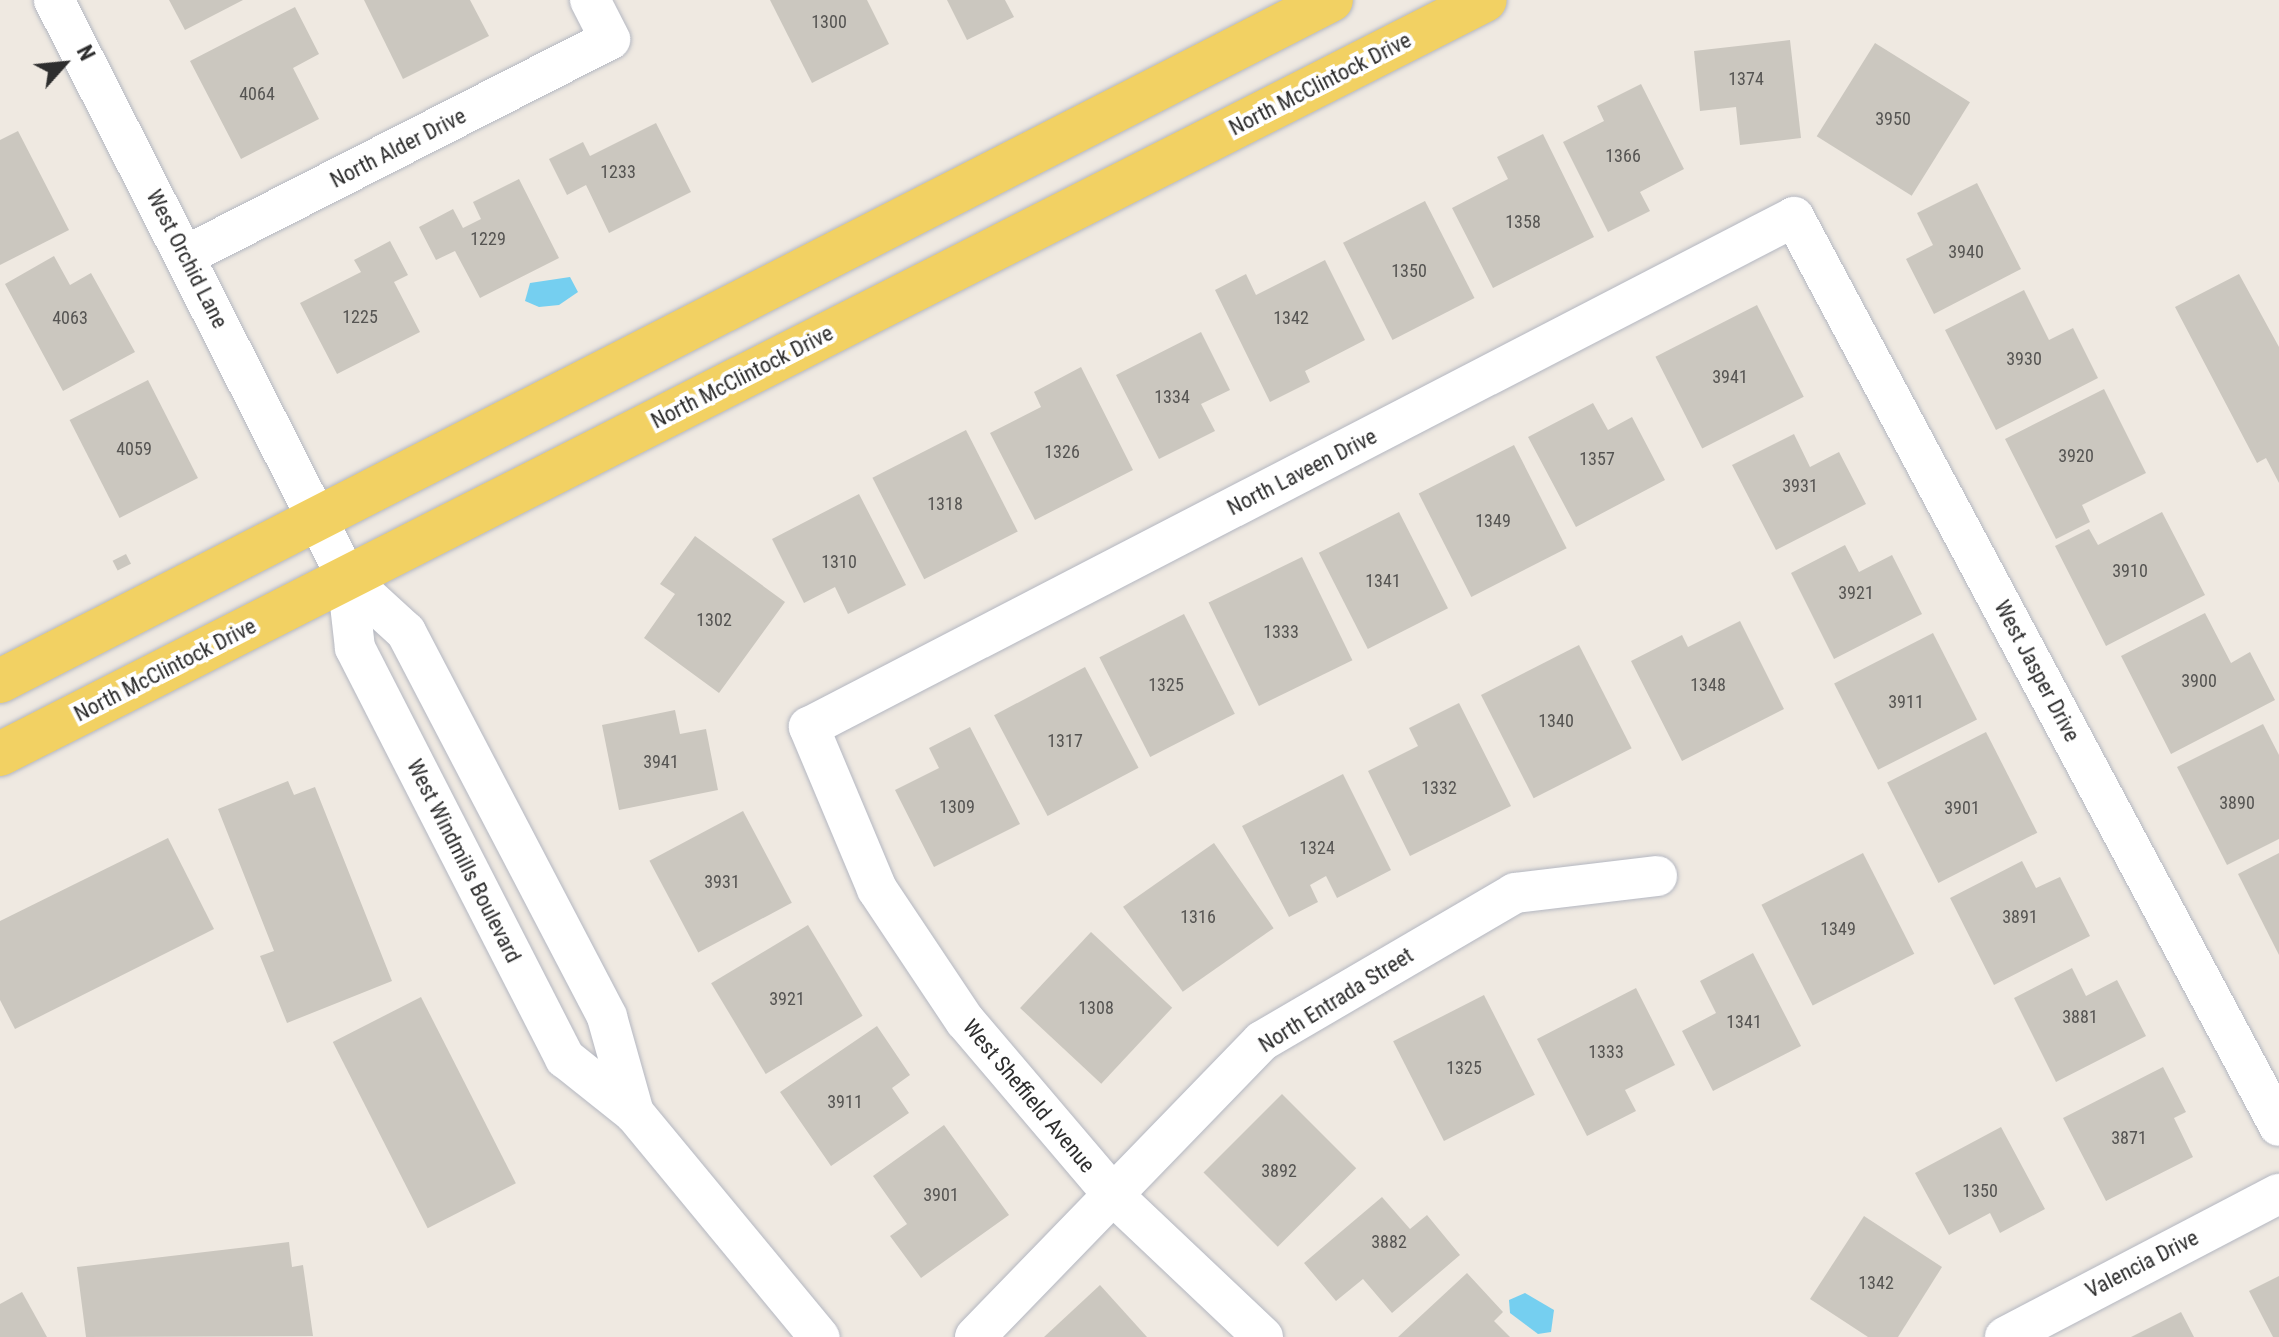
<!DOCTYPE html>
<html>
<head>
<meta charset="utf-8">
<style>
  body { margin:0 }
  #map { position:relative; width:2279px; height:1337px; overflow:hidden; background:#efe9e1; font-family:"Roboto Condensed",sans-serif }
  div>[style] { position:absolute }
  [style*='--x'] { left:calc(var(--x)*1px); top:calc(var(--y)*1px); width:calc(var(--w)*1px); rotate:calc(var(--a)*1deg) }
  .water>* { inset:0; background:#75cff0 }
  .building>* { inset:0; background:#cbc7bf; transform-origin:0 0 }
  .roads { filter:drop-shadow(0 0 2px #b4b7c1) drop-shadow(0 0 2px #b4b7c1) }
  .minor>* { height:40px; margin:-20px; padding:0 20px; transform-origin:20px; border-radius:20px; background:#fff }
  .major>* { height:44px; margin:-22px; padding:0 22px; transform-origin:22px; border-radius:22px; background:#f2d163 }
  span { translate:-50% -50%; white-space:nowrap; text-align:center; line-height:1.15; -webkit-text-stroke:8px #fff; paint-order:stroke }
  .number-label { font-size:18px; color:#555452 }
  .number-label span { -webkit-text-stroke-width:0 }
  .street-label { font-size:22px; color:#2e2e2e }
  .north { position:absolute; left:24px; top:24px; width:80px; height:80px; -webkit-text-stroke:6px #fff; paint-order:stroke; rotate:63deg; font-size:22px; font-weight:700; line-height:32px; text-align:center; color:#2e2e2e }
  .north::after { content:''; display:block; margin:auto; width:28px; height:36px; background:#2e2e2e; clip-path:polygon(50% 0,100% 100%,50% 72%,0 100%) }
</style>
</head>
<body>
<div id="map">
  <div class="water">
    <i style="clip-path:polygon(570px 277px,578px 292px,559px 305px,539px 307px,525px 301px,530px 283px)"></i>
    <i style="clip-path:polygon(1525px 1293px,1554px 1310px,1551px 1332px,1538px 1334px,1510px 1313px,1509px 1300px)"></i>
  </div>
  <div class="building">
    <i style="clip-path:polygon(169px 0,243px 0,185px 30px)"></i>
    <i style="clip-path:polygon(364px 0,470px 0,489px 36px,403px 79px)"></i>
    <i style="clip-path:polygon(770px 0,867px 0,889px 44px,812px 83px)"></i>
    <i style="clip-path:polygon(947px 0,1005px 0,1014px 17px,967px 40px)"></i>
    <i style="clip-path:polygon(295px 7px,319px 54px,293px 68px,319px 119px,241px 159px,190px 61px)"></i>
    <i style="clip-path:polygon(1790px 40px,1801px 138px,1740px 145px,1736px 107px,1700px 111px,1694px 51px)"></i>
    <i style="left:1875px;top:43px;width:112px;height:110px;rotate:32deg"></i>
    <i style="clip-path:polygon(1641px 84px,1684px 169px,1640px 192px,1650px 211px,1608px 232px,1563px 142px,1604px 121px,1597px 106px)"></i>
    <i style="clip-path:polygon(656px 123px,691px 192px,609px 233px,586px 185px,567px 195px,549px 159px,583px 142px,590px 156px)"></i>
    <i style="clip-path:polygon(18px 131px,69px 230px,0 265px,0 140px)"></i>
    <i style="clip-path:polygon(1543px 134px,1594px 237px,1493px 288px,1452px 208px,1508px 179px,1497px 157px)"></i>
    <i style="clip-path:polygon(519px 179px,559px 258px,480px 298px,455px 251px,436px 260px,419px 227px,453px 209px,463px 228px,481px 219px,473px 202px)"></i>
    <i style="clip-path:polygon(1977px 183px,2021px 269px,1934px 314px,1906px 259px,1933px 245px,1917px 213px)"></i>
    <i style="left:1425px;top:201px;width:109px;height:92px;rotate:63deg"></i>
    <i style="clip-path:polygon(390px 241px,408px 275px,394px 282px,420px 332px,337px 374px,300px 303px,361px 272px,354px 260px)"></i>
    <i style="clip-path:polygon(54px 256px,70px 285px,91px 273px,135px 352px,63px 391px,5px 284px)"></i>
    <i style="clip-path:polygon(1325px 260px,1365px 340px,1305px 371px,1310px 382px,1270px 402px,1215px 290px,1246px 274px,1256px 295px)"></i>
    <i style="clip-path:polygon(2239px 274px,2279px 347px,2279px 483px,2266px 458px,2257px 463px,2175px 307px)"></i>
    <i style="clip-path:polygon(2024px 290px,2049px 340px,2073px 328px,2098px 378px,1996px 430px,1945px 330px)"></i>
    <i style="left:1757px;top:305px;width:103px;height:114px;rotate:63deg"></i>
    <i style="clip-path:polygon(1201px 332px,1230px 390px,1201px 404px,1215px 431px,1159px 459px,1116px 375px)"></i>
    <i style="clip-path:polygon(1081px 367px,1133px 470px,1035px 520px,990px 433px,1041px 407px,1034px 392px)"></i>
    <i style="left:148px;top:380px;width:110px;height:88px;rotate:63deg"></i>
    <i style="clip-path:polygon(2104px 389px,2146px 473px,2082px 505px,2090px 522px,2056px 539px,2005px 439px)"></i>
    <i style="clip-path:polygon(1593px 403px,1608px 430px,1632px 417px,1665px 480px,1576px 527px,1528px 437px)"></i>
    <i style="left:966px;top:430px;width:114px;height:105px;rotate:63deg"></i>
    <i style="clip-path:polygon(1794px 434px,1810px 467px,1839px 452px,1866px 504px,1776px 550px,1732px 465px)"></i>
    <i style="left:1514px;top:445px;width:116px;height:107px;rotate:63deg"></i>
    <i style="clip-path:polygon(859px 494px,906px 585px,848px 614px,835px 587px,804px 603px,772px 539px)"></i>
    <i style="left:1399px;top:512px;width:108px;height:90px;rotate:63deg"></i>
    <i style="clip-path:polygon(2162px 512px,2205px 595px,2106px 646px,2055px 546px,2089px 529px,2098px 545px)"></i>
    <i style="clip-path:polygon(695px 536px,785px 602px,719px 693px,644px 638px,675px 594px,660px 584px)"></i>
    <i style="clip-path:polygon(1845px 545px,1859px 572px,1892px 555px,1922px 614px,1834px 659px,1791px 573px)"></i>
    <i style="left:126px;top:554px;width:11px;height:15px;rotate:63deg"></i>
    <i style="left:1302px;top:557px;width:115px;height:104px;rotate:64deg"></i>
    <i style="clip-path:polygon(2205px 613px,2231px 663px,2250px 652px,2275px 700px,2171px 754px,2121px 656px)"></i>
    <i style="left:1184px;top:614px;width:112px;height:95px;rotate:63deg"></i>
    <i style="clip-path:polygon(1740px 621px,1784px 709px,1682px 761px,1631px 661px,1682px 635px,1688px 647px)"></i>
    <i style="left:1933px;top:633px;width:97px;height:111px;rotate:63deg"></i>
    <i style="left:1579px;top:645px;width:116px;height:110px;rotate:63deg"></i>
    <i style="left:1085px;top:667px;width:114px;height:103px;rotate:62deg"></i>
    <i style="clip-path:polygon(1459px 703px,1511px 806px,1410px 856px,1368px 771px,1418px 746px,1409px 728px)"></i>
    <i style="clip-path:polygon(675px 710px,680px 734px,706px 729px,718px 790px,619px 810px,602px 725px)"></i>
    <i style="clip-path:polygon(2263px 724px,2279px 755px,2279px 839px,2227px 865px,2177px 767px)"></i>
    <i style="clip-path:polygon(970px 727px,1020px 824px,934px 867px,895px 790px,939px 768px,929px 748px)"></i>
    <i style="left:1986px;top:732px;width:113px;height:111px;rotate:63deg"></i>
    <i style="clip-path:polygon(1343px 774px,1391px 870px,1337px 898px,1326px 876px,1310px 885px,1318px 902px,1289px 917px,1242px 826px)"></i>
    <i style="clip-path:polygon(288px 781px,294px 795px,315px 787px,392px 981px,287px 1023px,260px 956px,274px 951px,218px 809px)"></i>
    <i style="left:743px;top:811px;width:104px;height:106px;rotate:62deg"></i>
    <i style="clip-path:polygon(168px 838px,214px 929px,15px 1029px,0 1000px,0 921px)"></i>
    <i style="left:1214px;top:843px;width:104px;height:111px;rotate:55deg"></i>
    <i style="left:1863px;top:853px;width:113px;height:114px;rotate:63deg"></i>
    <i style="clip-path:polygon(2279px 853px,2279px 955px,2238px 874px)"></i>
    <i style="clip-path:polygon(2022px 861px,2036px 888px,2060px 877px,2090px 936px,1994px 985px,1950px 898px)"></i>
    <i style="left:808px;top:925px;width:106px;height:113px;rotate:59deg"></i>
    <i style="left:1091px;top:932px;width:111px;height:104px;rotate:43deg"></i>
    <i style="clip-path:polygon(1753px 953px,1801px 1046px,1713px 1091px,1682px 1031px,1716px 1013px,1700px 981px)"></i>
    <i style="clip-path:polygon(2072px 968px,2086px 996px,2117px 980px,2146px 1036px,2056px 1082px,2014px 998px)"></i>
    <i style="clip-path:polygon(1636px 988px,1675px 1065px,1625px 1090px,1636px 1111px,1587px 1136px,1537px 1039px)"></i>
    <i style="left:1484px;top:995px;width:112px;height:102px;rotate:63deg"></i>
    <i style="left:421px;top:997px;width:209px;height:99px;rotate:63deg"></i>
    <i style="clip-path:polygon(877px 1026px,910px 1075px,892px 1088px,909px 1113px,831px 1166px,780px 1092px)"></i>
    <i style="clip-path:polygon(2163px 1067px,2186px 1112px,2174px 1118px,2193px 1157px,2106px 1201px,2063px 1118px)"></i>
    <i style="left:1282px;top:1094px;width:105px;height:111px;rotate:45deg"></i>
    <i style="clip-path:polygon(944px 1125px,1009px 1215px,921px 1278px,890px 1236px,907px 1224px,873px 1176px)"></i>
    <i style="clip-path:polygon(2001px 1127px,2045px 1209px,2000px 1233px,1990px 1213px,1949px 1235px,1915px 1173px)"></i>
    <i style="clip-path:polygon(1382px 1197px,1410px 1229px,1427px 1215px,1460px 1255px,1392px 1313px,1363px 1279px,1336px 1301px,1304px 1263px)"></i>
    <i style="clip-path:polygon(1864px 1216px,1942px 1267px,1898px 1337px,1868px 1337px,1810px 1299px)"></i>
    <i style="clip-path:polygon(289px 1242px,292px 1267px,303px 1265px,313px 1336px,86px 1337px,77px 1267px)"></i>
    <i style="clip-path:polygon(1467px 1273px,1503px 1312px,1494px 1321px,1510px 1337px,1398px 1337px)"></i>
    <i style="clip-path:polygon(2279px 1276px,2279px 1337px,2273px 1337px,2249px 1291px)"></i>
    <i style="clip-path:polygon(1100px 1285px,1147px 1337px,1044px 1337px)"></i>
    <i style="clip-path:polygon(22px 1292px,47px 1337px,0 1337px,0 1304px)"></i>
    <i style="clip-path:polygon(2181px 1312px,2194px 1337px,2131px 1337px)"></i>
  </div>
  <div class="roads">
    <div class="minor">
      <i style="--x:54;--y:0;--w:648;--a:63.12"></i>
      <i style="--x:347;--y:578;--w:80;--a:42.5"></i>
      <i style="--x:406;--y:632;--w:434;--a:62.4"></i>
      <i style="--x:607;--y:1017;--w:100;--a:74.3"></i>
      <i style="--x:185;--y:256;--w:477;--a:-27"></i>
      <i style="--x:610;--y:39;--w:44;--a:-117.1"></i>
      <i style="--x:347;--y:578;--w:70;--a:83.5"></i>
      <i style="--x:355;--y:648;--w:461;--a:62.9"></i>
      <i style="--x:565;--y:1058;--w:88;--a:38.6"></i>
      <i style="--x:634;--y:1113;--w:291;--a:50.4"></i>
      <i style="--x:975;--y:1337;--w:412;--a:-45.9"></i>
      <i style="--x:1262;--y:1041;--w:293;--a:-30.3"></i>
      <i style="--x:1515;--y:893;--w:143;--a:-6.8"></i>
      <i style="--x:1263;--y:1337;--w:204;--a:-136.6"></i>
      <i style="--x:1115;--y:1197;--w:231;--a:-130.4"></i>
      <i style="--x:965;--y:1021;--w:159;--a:-123.7"></i>
      <i style="--x:877;--y:889;--w:176;--a:-112.8"></i>
      <i style="--x:809;--y:727;--w:1109;--a:-27.37"></i>
      <i style="--x:1794;--y:217;--w:1030;--a:61.92"></i>
      <i style="--x:2005;--y:1337;--w:309;--a:-27.6"></i>
    </div>
    <div class="major">
      <i style="--x:0;--y:681;--w:1495;--a:-27.1"></i>
      <i style="--x:0;--y:754;--w:1665;--a:-26.92"></i>
    </div>
  </div>
  <div class="number-label">
    <span style="left:829px;top:22px">1300</span>
    <span style="left:1746px;top:79px">1374</span>
    <span style="left:257px;top:94px">4064</span>
    <span style="left:1893px;top:119px">3950</span>
    <span style="left:1623px;top:156px">1366</span>
    <span style="left:618px;top:172px">1233</span>
    <span style="left:1523px;top:222px">1358</span>
    <span style="left:488px;top:239px">1229</span>
    <span style="left:1966px;top:252px">3940</span>
    <span style="left:1409px;top:271px">1350</span>
    <span style="left:360px;top:317px">1225</span>
    <span style="left:70px;top:318px">4063</span>
    <span style="left:1291px;top:318px">1342</span>
    <span style="left:2024px;top:359px">3930</span>
    <span style="left:1730px;top:377px">3941</span>
    <span style="left:1172px;top:397px">1334</span>
    <span style="left:134px;top:449px">4059</span>
    <span style="left:1062px;top:452px">1326</span>
    <span style="left:2076px;top:456px">3920</span>
    <span style="left:1597px;top:459px">1357</span>
    <span style="left:1800px;top:486px">3931</span>
    <span style="left:945px;top:504px">1318</span>
    <span style="left:1493px;top:521px">1349</span>
    <span style="left:839px;top:562px">1310</span>
    <span style="left:2130px;top:571px">3910</span>
    <span style="left:1383px;top:581px">1341</span>
    <span style="left:1856px;top:593px">3921</span>
    <span style="left:714px;top:620px">1302</span>
    <span style="left:1281px;top:632px">1333</span>
    <span style="left:2199px;top:681px">3900</span>
    <span style="left:1166px;top:685px">1325</span>
    <span style="left:1708px;top:685px">1348</span>
    <span style="left:1906px;top:702px">3911</span>
    <span style="left:1556px;top:721px">1340</span>
    <span style="left:1065px;top:741px">1317</span>
    <span style="left:661px;top:762px">3941</span>
    <span style="left:1439px;top:788px">1332</span>
    <span style="left:2237px;top:803px">3890</span>
    <span style="left:957px;top:807px">1309</span>
    <span style="left:1962px;top:808px">3901</span>
    <span style="left:1317px;top:848px">1324</span>
    <span style="left:722px;top:882px">3931</span>
    <span style="left:1198px;top:917px">1316</span>
    <span style="left:2020px;top:917px">3891</span>
    <span style="left:1838px;top:929px">1349</span>
    <span style="left:787px;top:999px">3921</span>
    <span style="left:1096px;top:1008px">1308</span>
    <span style="left:2080px;top:1017px">3881</span>
    <span style="left:1744px;top:1022px">1341</span>
    <span style="left:1606px;top:1052px">1333</span>
    <span style="left:1464px;top:1068px">1325</span>
    <span style="left:845px;top:1102px">3911</span>
    <span style="left:2129px;top:1138px">3871</span>
    <span style="left:1279px;top:1171px">3892</span>
    <span style="left:1980px;top:1191px">1350</span>
    <span style="left:941px;top:1195px">3901</span>
    <span style="left:1389px;top:1242px">3882</span>
    <span style="left:1876px;top:1283px">1342</span>
  </div>
  <div class="street-label">
    <span style="left:1320px;top:84px;rotate:-27deg">North McClintock Drive</span>
    <span style="left:398px;top:148px;rotate:-27deg">North Alder Drive</span>
    <span style="left:187px;top:259px;rotate:63deg">West Orchid Lane</span>
    <span style="left:742px;top:377px;rotate:-27deg">North McClintock Drive</span>
    <span style="left:1302px;top:472px;rotate:-27deg">North Laveen Drive</span>
    <span style="left:165px;top:670px;rotate:-27deg">North McClintock Drive</span>
    <span style="left:2037px;top:671px;rotate:62deg">West Jasper Drive</span>
    <span style="left:464px;top:861px;rotate:63deg">West Windmills Boulevard</span>
    <span style="left:1336px;top:1000px;rotate:-32deg">North Entrada Street</span>
    <span style="left:1029px;top:1096px;rotate:50deg">West Sheffield Avenue</span>
    <span style="left:2142px;top:1264px;rotate:-27deg">Valencia Drive</span>
  </div>
  <div class="north">N</div>
</div>
</body>
</html>
